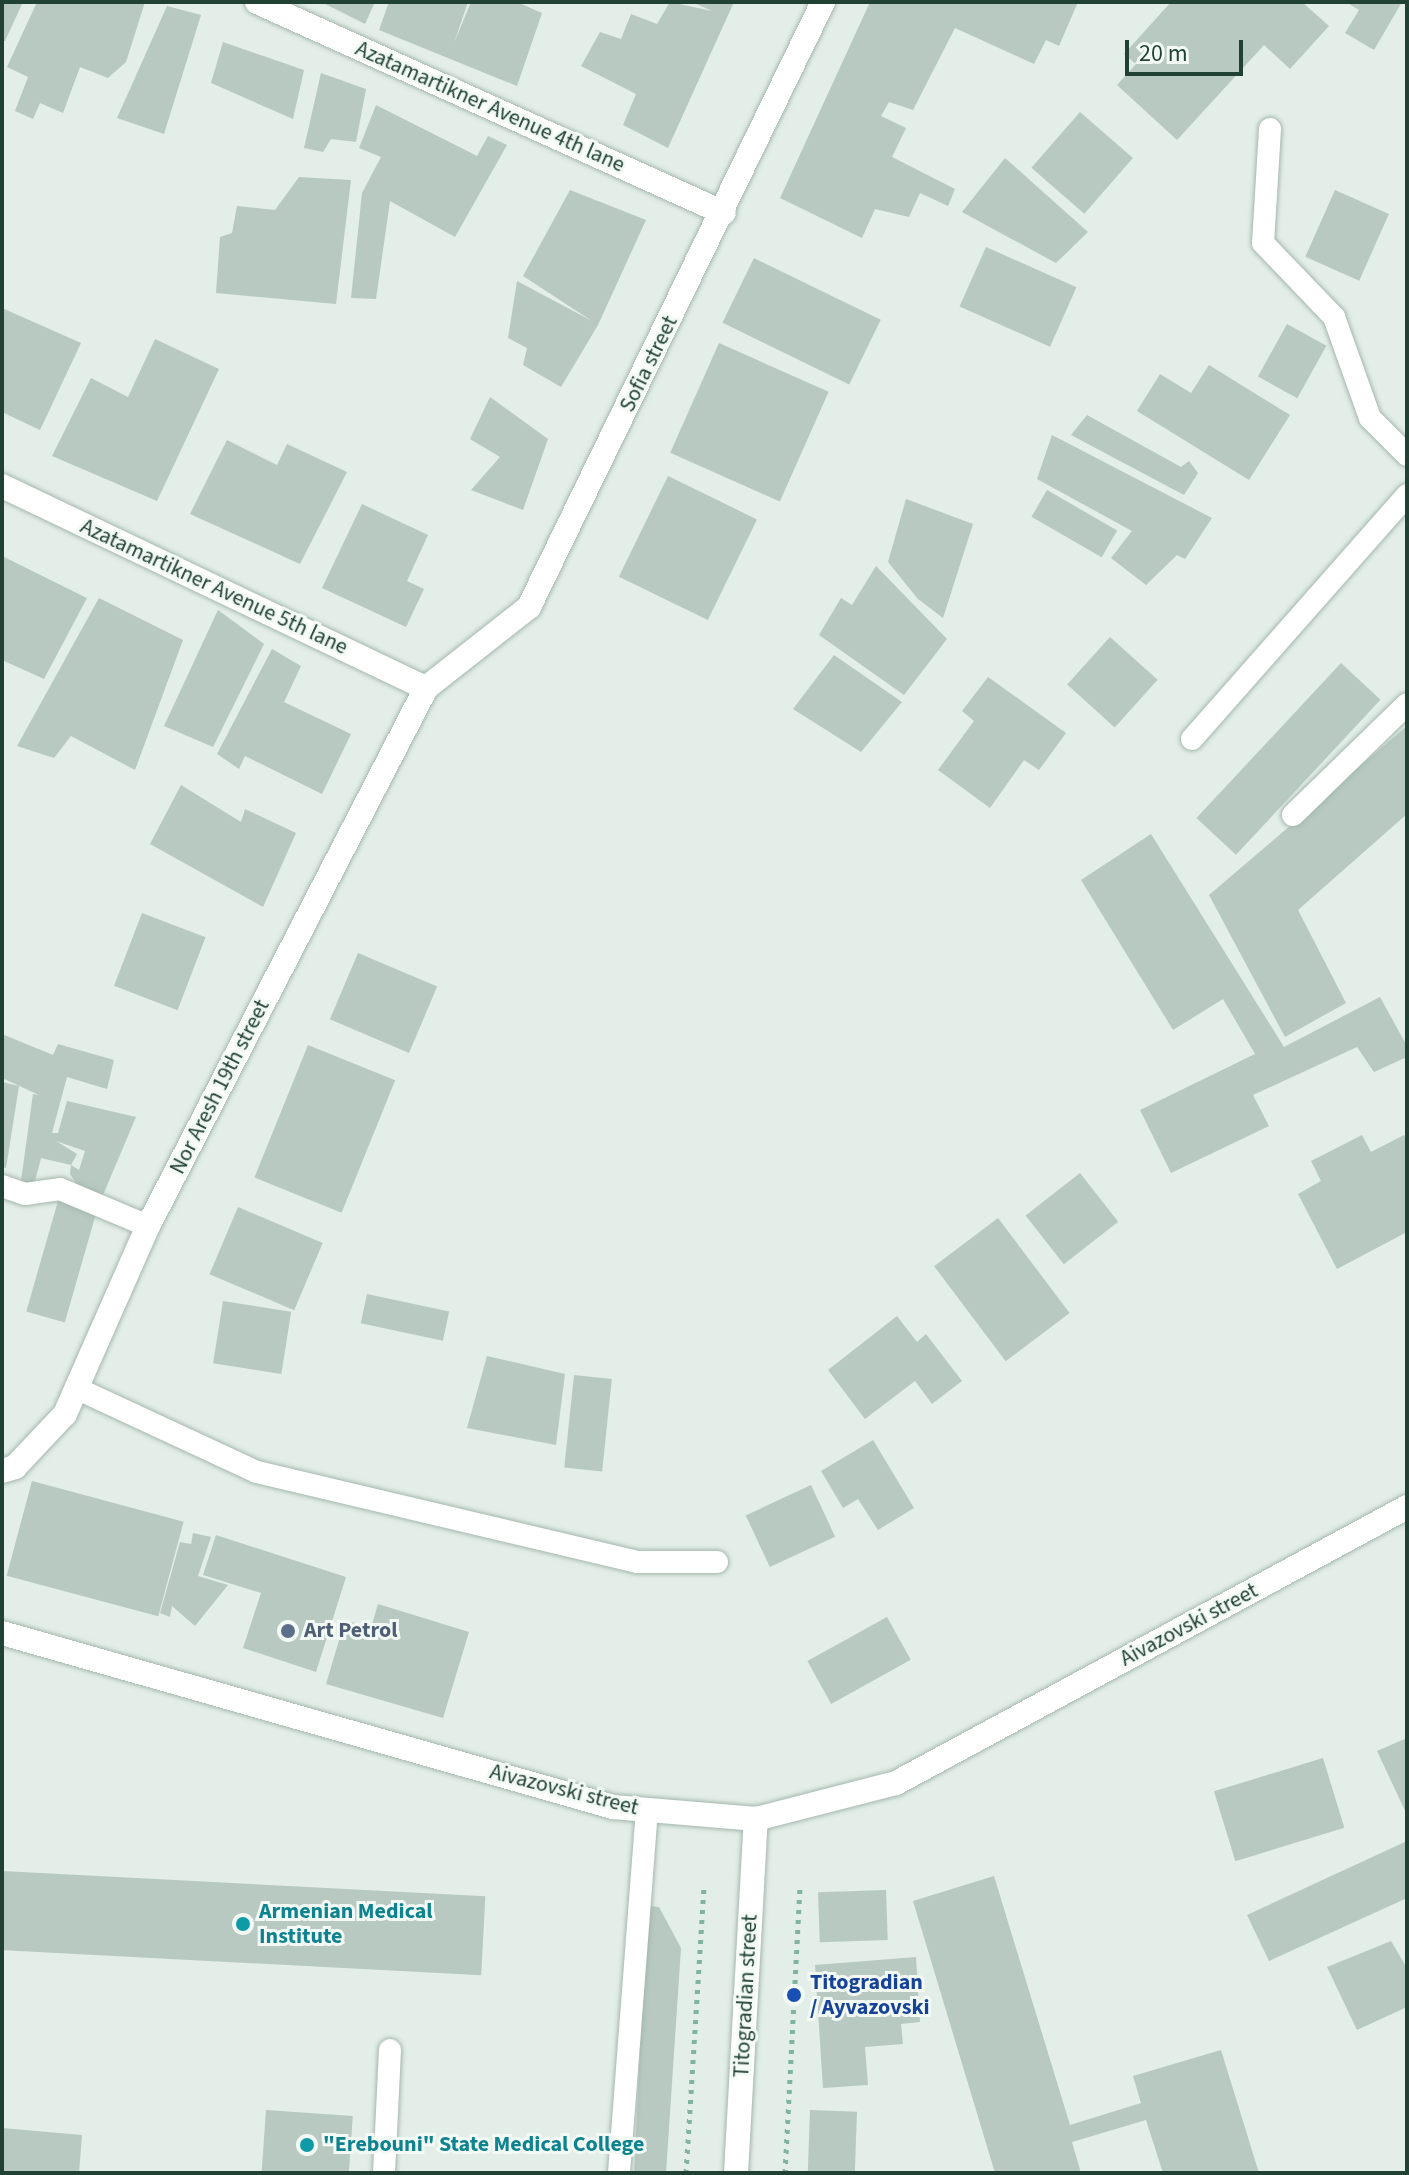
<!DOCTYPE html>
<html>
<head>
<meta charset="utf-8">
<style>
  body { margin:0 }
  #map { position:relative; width:1409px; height:2175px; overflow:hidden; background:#e2eee7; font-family:"Source Sans 3",sans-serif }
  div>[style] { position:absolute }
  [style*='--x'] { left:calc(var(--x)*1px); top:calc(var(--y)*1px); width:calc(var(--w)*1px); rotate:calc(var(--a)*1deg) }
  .building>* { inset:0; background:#b7c9c0; transform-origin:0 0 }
  .path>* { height:5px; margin-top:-2.5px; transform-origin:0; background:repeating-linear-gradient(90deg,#80b49e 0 4px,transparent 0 10px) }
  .roads { filter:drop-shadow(0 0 2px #a4b7ae) drop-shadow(0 0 2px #a4b7ae) }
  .lane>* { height:22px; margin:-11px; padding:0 11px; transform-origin:11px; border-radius:11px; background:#fff }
  .street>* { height:24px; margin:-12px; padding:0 12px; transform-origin:12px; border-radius:12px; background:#fff }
  .secondary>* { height:24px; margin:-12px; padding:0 12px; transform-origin:12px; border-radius:12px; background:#fff }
  .dots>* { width:22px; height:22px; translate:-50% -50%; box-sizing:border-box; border:4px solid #f3faf6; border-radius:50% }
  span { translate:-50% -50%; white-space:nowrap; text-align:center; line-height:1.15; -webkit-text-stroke:6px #f3faf6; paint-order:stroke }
  .street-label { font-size:22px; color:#214134 }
  .service-label { font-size:22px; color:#4e5e75; font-weight:700 }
  .left { translate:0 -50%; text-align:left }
  .culture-label { font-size:22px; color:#0d838f; font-weight:700 }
  .transit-label { font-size:22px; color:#164399; font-weight:700 }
  .frame { position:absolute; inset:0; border:4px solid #214134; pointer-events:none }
  .scale { position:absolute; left:1125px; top:40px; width:118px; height:36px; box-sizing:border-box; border:4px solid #214134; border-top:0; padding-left:10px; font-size:24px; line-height:28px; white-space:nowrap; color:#214134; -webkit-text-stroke:6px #f3faf6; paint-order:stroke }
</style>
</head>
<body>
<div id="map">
  <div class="building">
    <i style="clip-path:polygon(2px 2px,23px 2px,5px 41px,2px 41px)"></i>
    <i style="clip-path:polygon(37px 2px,145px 2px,126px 62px,108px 78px,80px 67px,63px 113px,40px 103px,33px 119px,15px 111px,28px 77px,7px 67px)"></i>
    <i style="clip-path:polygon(321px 2px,375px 2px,365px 24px)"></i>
    <i style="clip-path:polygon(389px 2px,468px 2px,454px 43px,471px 2px,517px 2px,542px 13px,517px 86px,379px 30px)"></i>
    <i style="clip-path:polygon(670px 2px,712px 11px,692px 2px,734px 2px,668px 148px,623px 125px,636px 94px,581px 66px,600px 32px,621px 39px,631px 14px,657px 24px)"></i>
    <i style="clip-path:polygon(870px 2px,1078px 2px,1059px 46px,1046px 40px,1034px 64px,955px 28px,913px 110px,889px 102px,881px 116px,906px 128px,892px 157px,955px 189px,948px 206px,920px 193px,909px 217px,875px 209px,862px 238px,780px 198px)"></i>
    <i style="clip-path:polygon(1171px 2px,1302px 2px,1329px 26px,1290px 69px,1264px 45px,1177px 140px,1117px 85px,1136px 64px,1124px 54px)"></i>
    <i style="clip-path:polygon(1346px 2px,1402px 2px,1374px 50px,1345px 33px,1359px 10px)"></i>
    <i style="clip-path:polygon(167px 6px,201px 15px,164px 134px,117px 118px)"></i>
    <i style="clip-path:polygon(223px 42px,304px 70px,293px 119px,211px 83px)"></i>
    <i style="clip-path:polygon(321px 73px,366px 89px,356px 142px,331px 139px,323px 152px,304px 148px)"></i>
    <i style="clip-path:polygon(376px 105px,477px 156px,488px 136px,507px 145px,455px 237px,390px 201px,376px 299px,351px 298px,362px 193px,381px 157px,359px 148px)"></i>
    <i style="left:1080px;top:112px;width:70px;height:74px;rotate:41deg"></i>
    <i style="clip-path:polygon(1005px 158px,1088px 232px,1056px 263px,962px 212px)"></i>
    <i style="clip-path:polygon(299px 177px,351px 180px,336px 304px,216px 293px,220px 237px,232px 233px,237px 206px,275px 210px)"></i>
    <i style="clip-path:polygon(570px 190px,646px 220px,598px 325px,561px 387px,523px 365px,527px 348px,508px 338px,517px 281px,592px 321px,523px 276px)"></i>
    <i style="left:1335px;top:190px;width:59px;height:73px;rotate:24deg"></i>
    <i style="left:986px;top:247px;width:99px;height:65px;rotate:24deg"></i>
    <i style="left:754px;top:258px;width:141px;height:72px;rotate:26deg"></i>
    <i style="clip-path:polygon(2px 308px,81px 343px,40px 430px,2px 412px)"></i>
    <i style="left:1287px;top:324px;width:45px;height:60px;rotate:29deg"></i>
    <i style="clip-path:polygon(155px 339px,219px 369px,157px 501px,52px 456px,91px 378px,128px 397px)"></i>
    <i style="left:719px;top:343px;width:120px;height:120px;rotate:24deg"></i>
    <i style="clip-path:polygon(1209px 365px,1290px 415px,1249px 480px,1137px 411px,1160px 374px,1191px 393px)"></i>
    <i style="clip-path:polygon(490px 397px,548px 439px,523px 510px,471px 490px,500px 457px,470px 439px)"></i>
    <i style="clip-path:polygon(1087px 415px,1181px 467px,1189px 461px,1198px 473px,1184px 495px,1071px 435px)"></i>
    <i style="clip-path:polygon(1052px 435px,1212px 518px,1185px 559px,1177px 555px,1146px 585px,1111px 558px,1132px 531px,1037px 479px)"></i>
    <i style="clip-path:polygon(227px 440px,277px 465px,287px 444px,347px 472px,300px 564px,190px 514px)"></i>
    <i style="left:668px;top:476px;width:99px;height:112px;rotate:26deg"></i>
    <i style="left:1047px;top:490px;width:81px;height:31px;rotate:30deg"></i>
    <i style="clip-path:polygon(906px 499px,973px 524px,943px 618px,918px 599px,888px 562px)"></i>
    <i style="clip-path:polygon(362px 504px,428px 535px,407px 581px,424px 589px,406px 627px,322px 588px)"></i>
    <i style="clip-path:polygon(2px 556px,87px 598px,44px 679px,2px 660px)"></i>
    <i style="clip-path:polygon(876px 566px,947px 639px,904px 695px,819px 635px,841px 598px,852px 605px)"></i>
    <i style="clip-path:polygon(99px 598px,183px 640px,135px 770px,71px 736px,54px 758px,17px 746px)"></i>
    <i style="clip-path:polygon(218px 610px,264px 644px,213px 747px,164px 726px)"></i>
    <i style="left:1110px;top:637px;width:64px;height:64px;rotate:42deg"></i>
    <i style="clip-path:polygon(272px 649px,301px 666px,284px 702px,351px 734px,322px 794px,245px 756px,239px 769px,217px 754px)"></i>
    <i style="clip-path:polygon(834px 655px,902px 702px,861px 752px,793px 709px)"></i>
    <i style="left:1341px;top:663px;width:54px;height:212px;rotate:43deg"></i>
    <i style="clip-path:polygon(988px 677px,1066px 733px,1039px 770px,1024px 760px,990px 808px,938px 770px,974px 721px,962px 711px)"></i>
    <i style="clip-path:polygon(1407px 726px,1407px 814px,1298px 910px,1346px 1003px,1285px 1037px,1209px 895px)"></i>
    <i style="clip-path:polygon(181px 785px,241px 822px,245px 809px,296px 833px,263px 907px,150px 844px)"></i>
    <i style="clip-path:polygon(1151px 834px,1284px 1047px,1380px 997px,1407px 1046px,1407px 1057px,1374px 1072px,1357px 1047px,1253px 1095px,1269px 1126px,1171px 1173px,1140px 1110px,1255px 1054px,1223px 999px,1173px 1030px,1081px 880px)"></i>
    <i style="left:142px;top:913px;width:68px;height:78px;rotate:21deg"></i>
    <i style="left:358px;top:953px;width:86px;height:72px;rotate:23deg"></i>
    <i style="clip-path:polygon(2px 1034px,53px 1055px,58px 1044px,114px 1060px,107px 1089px,67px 1077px,52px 1133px,58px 1133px,67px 1101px,136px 1117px,103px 1195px,81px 1191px,70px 1174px,71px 1165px,79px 1170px,85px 1151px,56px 1141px,77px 1154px,71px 1165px,41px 1158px,34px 1185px,21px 1181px,33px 1094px,39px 1095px,2px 1078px)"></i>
    <i style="left:308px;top:1045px;width:94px;height:143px;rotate:22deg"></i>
    <i style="clip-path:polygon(2px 1082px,19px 1086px,6px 1168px,2px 1167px)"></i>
    <i style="clip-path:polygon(1362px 1135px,1371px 1152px,1404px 1135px,1407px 1140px,1407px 1232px,1337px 1269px,1298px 1194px,1321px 1181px,1311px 1161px)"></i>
    <i style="left:1080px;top:1173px;width:62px;height:69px;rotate:52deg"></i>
    <i style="left:58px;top:1201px;width:40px;height:115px;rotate:16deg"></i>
    <i style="left:238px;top:1207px;width:92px;height:73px;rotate:23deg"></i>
    <i style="left:998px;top:1218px;width:119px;height:80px;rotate:53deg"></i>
    <i style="left:367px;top:1294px;width:84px;height:30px;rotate:12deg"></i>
    <i style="left:223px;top:1301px;width:69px;height:63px;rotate:9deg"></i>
    <i style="clip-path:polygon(897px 1316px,917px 1342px,926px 1334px,962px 1381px,932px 1404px,915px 1381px,865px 1419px,828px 1370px)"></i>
    <i style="clip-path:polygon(487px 1356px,565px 1374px,556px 1445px,467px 1428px)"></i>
    <i style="left:574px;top:1375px;width:38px;height:93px;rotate:6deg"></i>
    <i style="clip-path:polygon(873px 1440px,914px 1508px,878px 1530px,858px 1499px,843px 1508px,821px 1471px)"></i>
    <i style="left:32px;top:1481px;width:157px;height:98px;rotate:15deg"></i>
    <i style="left:811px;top:1485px;width:57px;height:72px;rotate:65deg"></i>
    <i style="clip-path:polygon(193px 1533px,211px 1537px,198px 1576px,228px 1585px,195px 1626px,172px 1606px,170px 1617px,160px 1613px,180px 1542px,191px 1544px)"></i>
    <i style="clip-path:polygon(216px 1535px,346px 1577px,316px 1672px,243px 1648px,261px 1593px,203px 1575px)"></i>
    <i style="clip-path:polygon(378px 1604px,469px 1632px,443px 1718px,326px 1684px,345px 1620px,371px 1628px)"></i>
    <i style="left:887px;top:1617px;width:49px;height:91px;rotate:61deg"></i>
    <i style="clip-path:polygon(1407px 1738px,1407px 1815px,1377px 1751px)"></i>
    <i style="left:1323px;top:1758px;width:73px;height:114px;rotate:73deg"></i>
    <i style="clip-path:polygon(1407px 1841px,1407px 1898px,1269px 1961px,1247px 1915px)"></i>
    <i style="left:2px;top:1871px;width:484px;height:79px;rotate:3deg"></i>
    <i style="clip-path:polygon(994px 1876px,1070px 2125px,1141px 2103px,1133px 2076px,1221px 2050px,1259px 2173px,1163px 2173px,1146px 2120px,1072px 2142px,1081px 2173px,995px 2173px,913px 1901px)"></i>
    <i style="left:886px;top:1890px;width:50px;height:68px;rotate:88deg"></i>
    <i style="clip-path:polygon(647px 1906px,659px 1907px,681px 1948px,666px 2173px,634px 2173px)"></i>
    <i style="clip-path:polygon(1391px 1941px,1407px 1968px,1407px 2007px,1357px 2030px,1327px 1967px)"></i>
    <i style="clip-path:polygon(916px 1957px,920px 2022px,901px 2024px,903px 2044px,865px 2047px,868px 2085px,823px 2088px,815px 1965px)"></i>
    <i style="left:266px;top:2110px;width:87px;height:63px;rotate:4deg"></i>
    <i style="left:810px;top:2110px;width:47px;height:63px;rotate:2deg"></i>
    <i style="clip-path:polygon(2px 2128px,82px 2135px,79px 2173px,2px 2173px)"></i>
  </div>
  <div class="path">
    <i style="--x:686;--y:2173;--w:290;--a:-86.4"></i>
    <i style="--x:785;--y:2173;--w:286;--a:-87"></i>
  </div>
  <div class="roads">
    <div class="lane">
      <i style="--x:1270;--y:129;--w:114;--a:93.5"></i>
      <i style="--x:1263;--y:243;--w:103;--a:46.2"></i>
      <i style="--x:1334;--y:317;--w:107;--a:70.4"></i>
      <i style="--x:1370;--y:418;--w:52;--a:45"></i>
      <i style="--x:1192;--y:739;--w:325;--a:-48.6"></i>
      <i style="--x:1293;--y:815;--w:159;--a:-44.2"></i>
      <i style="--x:2;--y:1186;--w:24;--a:19"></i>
      <i style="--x:25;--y:1194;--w:35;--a:-8"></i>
      <i style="--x:60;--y:1189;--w:95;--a:22.8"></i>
      <i style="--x:78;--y:1389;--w:197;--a:24.9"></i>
      <i style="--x:257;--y:1472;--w:391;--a:13.3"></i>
      <i style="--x:638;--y:1562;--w:79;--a:0"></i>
      <i style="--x:384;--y:2173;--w:123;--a:-87.2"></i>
      <i style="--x:619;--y:2173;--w:362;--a:-85.6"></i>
    </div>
    <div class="street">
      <i style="--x:257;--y:2;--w:512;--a:24.31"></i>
      <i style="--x:2;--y:486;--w:470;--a:25.5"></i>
      <i style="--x:2;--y:1471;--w:14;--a:-17"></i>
      <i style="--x:15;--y:1467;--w:73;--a:-46.7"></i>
      <i style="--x:65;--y:1414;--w:206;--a:-66.2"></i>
      <i style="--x:148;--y:1226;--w:606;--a:-62.67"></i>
      <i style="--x:426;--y:688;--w:131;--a:-38.2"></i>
      <i style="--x:529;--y:607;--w:673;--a:-64.08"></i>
    </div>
    <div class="secondary">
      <i style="--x:2;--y:1633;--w:635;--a:15.9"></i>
      <i style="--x:613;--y:1807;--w:144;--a:4.8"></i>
      <i style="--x:756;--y:1819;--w:145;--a:-14.4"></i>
      <i style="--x:896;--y:1783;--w:581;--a:-28.37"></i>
      <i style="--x:736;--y:2173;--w:355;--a:-86.8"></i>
    </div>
  </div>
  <div class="dots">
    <i style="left:288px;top:1631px;background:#5c6f8a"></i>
    <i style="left:243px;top:1924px;background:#0f9aa8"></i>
    <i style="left:794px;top:1995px;background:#1a4fb4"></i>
    <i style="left:307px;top:2145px;background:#0f9aa8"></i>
  </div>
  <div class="street-label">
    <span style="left:490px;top:107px;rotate:24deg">Azatamartikner Avenue 4th lane</span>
    <span style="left:649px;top:364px;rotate:-64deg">Sofia street</span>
    <span style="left:214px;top:587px;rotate:25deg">Azatamartikner Avenue 5th lane</span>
    <span style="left:220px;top:1087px;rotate:-63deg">Nor Aresh 19th street</span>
    <span style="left:1189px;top:1625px;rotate:-28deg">Aivazovski street</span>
    <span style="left:564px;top:1790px;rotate:14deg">Aivazovski street</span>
    <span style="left:746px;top:1996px;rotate:-87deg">Titogradian street</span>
  </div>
  <div class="service-label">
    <span class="left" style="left:304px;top:1631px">Art Petrol</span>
  </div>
  <div class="culture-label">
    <span class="left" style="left:259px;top:1924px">Armenian Medical<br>Institute</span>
    <span class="left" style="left:323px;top:2145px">"Erebouni" State Medical College</span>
  </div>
  <div class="transit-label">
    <span class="left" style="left:810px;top:1995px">Titogradian<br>/ Ayvazovski</span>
  </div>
  <div class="frame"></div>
  <div class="scale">20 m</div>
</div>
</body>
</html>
